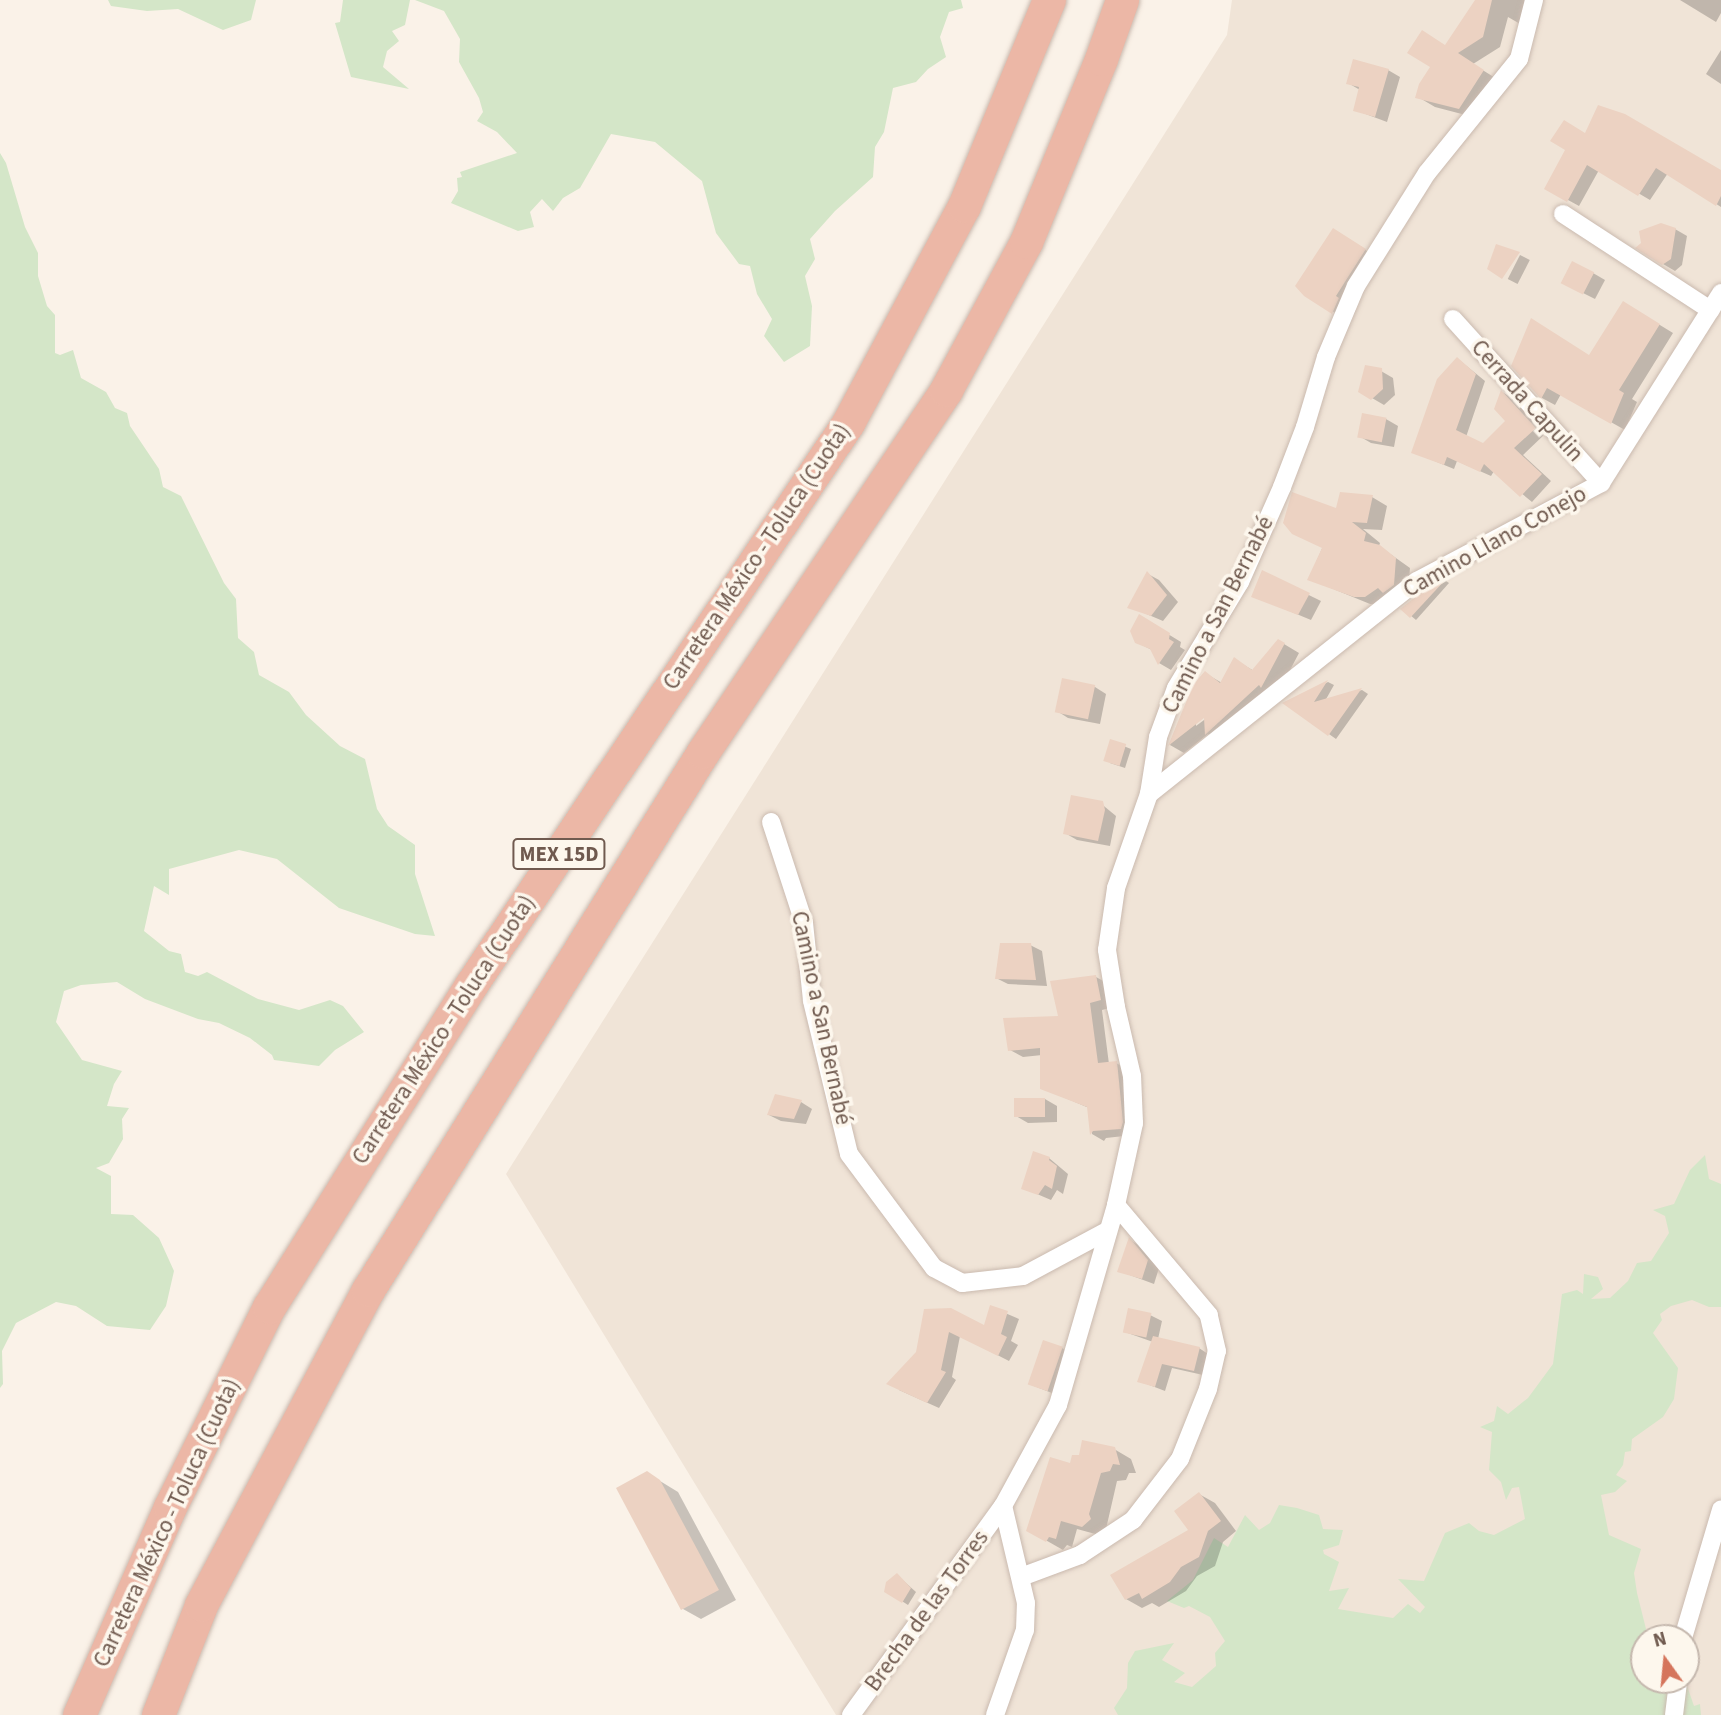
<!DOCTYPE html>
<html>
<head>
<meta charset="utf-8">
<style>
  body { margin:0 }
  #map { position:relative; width:1721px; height:1715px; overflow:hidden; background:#faf2e8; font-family:"Source Sans 3",sans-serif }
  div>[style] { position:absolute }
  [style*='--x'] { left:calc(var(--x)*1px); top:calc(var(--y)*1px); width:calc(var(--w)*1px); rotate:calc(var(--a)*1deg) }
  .residential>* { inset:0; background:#f0e4d7 }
  .green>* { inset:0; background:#d4e6c8 }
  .shadow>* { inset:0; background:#0003; transform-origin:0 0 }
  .building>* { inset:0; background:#ecd2c2; transform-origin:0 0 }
  .roads { filter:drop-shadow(0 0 2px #cabaaf) drop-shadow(0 0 2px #cabaaf) }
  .street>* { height:18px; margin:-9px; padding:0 9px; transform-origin:9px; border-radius:9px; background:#fff }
  .highway>* { height:33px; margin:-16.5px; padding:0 16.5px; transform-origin:16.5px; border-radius:16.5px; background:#ecb7a6 }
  span { translate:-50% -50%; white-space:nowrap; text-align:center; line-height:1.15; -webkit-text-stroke:7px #fdf7ed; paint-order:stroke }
  .shield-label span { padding:2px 5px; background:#fdf7ed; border:2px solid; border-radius:5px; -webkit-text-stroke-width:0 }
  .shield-label { font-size:21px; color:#705a4f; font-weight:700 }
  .street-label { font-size:23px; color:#705a4f }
  .north { position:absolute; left:1630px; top:1624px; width:70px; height:70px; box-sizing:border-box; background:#fdf7ed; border:2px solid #c5b8ae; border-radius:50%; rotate:345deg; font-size:19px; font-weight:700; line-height:28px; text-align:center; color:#705a4f }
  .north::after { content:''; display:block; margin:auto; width:24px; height:32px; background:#d5755c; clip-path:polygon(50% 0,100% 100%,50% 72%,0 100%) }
</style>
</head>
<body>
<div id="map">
  <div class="residential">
    <i style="clip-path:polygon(evenodd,1232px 0,1721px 0,1721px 1715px,836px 1715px,506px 1174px,1227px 35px,1232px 0,1644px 1638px,1686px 1638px,1686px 1680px,1644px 1680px,1644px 1638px)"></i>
  </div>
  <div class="green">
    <i style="clip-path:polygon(108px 0,256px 0,251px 20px,223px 30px,178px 9px,147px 11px,111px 6px)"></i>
    <i style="clip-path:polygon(343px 0,410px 0,405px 25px,392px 31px,399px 41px,387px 51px,383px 67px,409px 89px,351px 77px,335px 23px,340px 22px)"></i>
    <i style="clip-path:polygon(415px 0,961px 0,963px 8px,949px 12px,940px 37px,946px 57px,928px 69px,916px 82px,893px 88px,884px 132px,875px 147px,873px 177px,835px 211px,810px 239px,815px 259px,805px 276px,812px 306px,810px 346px,784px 362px,764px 336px,772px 319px,757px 294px,750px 266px,739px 264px,716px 233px,702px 181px,655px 142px,611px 134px,580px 188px,563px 198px,553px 211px,542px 199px,530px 212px,534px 227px,518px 231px,451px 203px,458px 191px,457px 178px,462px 177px,460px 172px,517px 153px,497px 132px,477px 121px,483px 112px,479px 98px,459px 62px,460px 39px,444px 11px)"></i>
    <i style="clip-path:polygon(0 153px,6px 163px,25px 227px,38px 253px,38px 276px,47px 306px,55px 315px,55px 353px,60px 355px,73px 350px,81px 378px,106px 392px,115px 408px,127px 413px,130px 426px,159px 469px,163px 487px,181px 496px,224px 583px,236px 599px,238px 638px,254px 652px,259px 675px,289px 692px,306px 715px,340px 746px,365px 759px,377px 809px,388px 826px,415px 845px,415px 874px,435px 936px,415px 934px,339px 908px,277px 859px,239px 850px,169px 869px,169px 895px,154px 886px,144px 931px,169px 951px,181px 954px,185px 972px,198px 976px,207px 972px,258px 999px,299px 1010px,330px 1000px,343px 1006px,364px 1032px,335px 1050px,319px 1066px,274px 1060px,272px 1055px,250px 1038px,219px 1023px,198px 1019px,145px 999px,117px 982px,81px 985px,64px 991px,56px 1022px,82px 1060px,122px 1071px,114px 1084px,107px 1106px,129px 1108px,122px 1119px,123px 1139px,109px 1163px,96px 1168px,111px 1176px,111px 1214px,133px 1215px,159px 1238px,174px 1271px,166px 1306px,150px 1330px,107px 1326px,76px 1306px,56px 1302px,16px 1323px,2px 1351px,3px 1384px,0 1388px)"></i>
    <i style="clip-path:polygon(1705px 1155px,1709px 1179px,1721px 1184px,1721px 1307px,1709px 1307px,1692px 1300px,1671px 1306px,1660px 1314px,1662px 1320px,1653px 1333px,1678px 1368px,1674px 1399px,1663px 1417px,1632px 1439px,1631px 1451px,1625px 1452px,1623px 1465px,1616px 1475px,1627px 1481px,1615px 1492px,1601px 1495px,1609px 1535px,1641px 1549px,1634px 1573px,1637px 1593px,1647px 1633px,1657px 1638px,1644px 1638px,1644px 1680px,1685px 1680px,1694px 1706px,1700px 1704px,1701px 1715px,1118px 1715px,1114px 1708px,1127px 1688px,1128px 1663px,1135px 1651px,1174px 1643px,1162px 1660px,1185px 1673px,1174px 1682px,1192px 1687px,1216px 1666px,1215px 1653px,1225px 1641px,1210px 1617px,1189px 1606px,1184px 1608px,1167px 1601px,1193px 1580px,1214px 1538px,1228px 1547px,1245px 1515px,1259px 1530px,1270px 1523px,1279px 1505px,1297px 1508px,1319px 1515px,1323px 1529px,1343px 1530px,1339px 1545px,1323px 1550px,1324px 1554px,1339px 1562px,1329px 1591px,1349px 1588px,1338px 1609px,1393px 1618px,1408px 1604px,1420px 1613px,1425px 1607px,1398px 1579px,1424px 1581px,1445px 1533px,1469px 1523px,1479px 1531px,1494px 1535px,1525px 1519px,1519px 1487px,1512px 1488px,1506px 1500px,1501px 1482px,1489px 1470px,1492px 1432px,1480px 1427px,1494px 1421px,1497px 1406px,1508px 1414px,1528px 1398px,1553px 1364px,1562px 1294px,1577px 1290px,1583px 1294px,1584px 1274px,1598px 1277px,1603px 1289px,1591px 1299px,1610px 1298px,1628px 1281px,1637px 1263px,1651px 1261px,1669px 1233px,1665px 1216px,1653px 1210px,1674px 1204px,1690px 1170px)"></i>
  </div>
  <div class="shadow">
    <i style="clip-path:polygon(1477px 0,1536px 0,1522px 25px,1508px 17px,1500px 47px,1473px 64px,1500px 81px,1477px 118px,1435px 107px,1418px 97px)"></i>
    <i style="clip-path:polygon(1680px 0,1721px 0,1721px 13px,1716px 22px)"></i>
    <i style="clip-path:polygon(1721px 50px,1721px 84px,1706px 74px)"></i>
    <i style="clip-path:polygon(1388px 70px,1400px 77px,1387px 122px,1355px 110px,1360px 90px,1348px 83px)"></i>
    <i style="clip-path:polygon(1586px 135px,1721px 172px,1721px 207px,1668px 173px,1650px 200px,1599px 170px,1579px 206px,1546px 188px)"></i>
    <i style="clip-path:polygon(1675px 229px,1687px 236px,1682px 265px,1675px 271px,1663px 264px)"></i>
    <i style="clip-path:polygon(1352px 241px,1382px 261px,1353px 308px,1356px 310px,1350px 322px,1305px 294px)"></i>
    <i style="left:1520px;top:255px;width:11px;height:27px;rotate:27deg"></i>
    <i style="clip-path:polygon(1593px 273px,1605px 280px,1595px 299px,1575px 289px)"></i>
    <i style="clip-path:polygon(1637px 311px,1673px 333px,1632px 399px,1637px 402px,1625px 430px,1561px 394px,1555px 405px,1542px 398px,1532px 320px,1590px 357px)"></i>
    <i style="clip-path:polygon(1458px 359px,1485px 381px,1466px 437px,1483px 445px,1508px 421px,1502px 392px,1512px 398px,1545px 434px,1523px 455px,1551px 481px,1532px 502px,1494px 471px,1491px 476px,1457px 461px,1454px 469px,1415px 453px)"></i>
    <i style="clip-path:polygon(1381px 371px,1393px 378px,1395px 395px,1384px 405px,1360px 391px)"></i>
    <i style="clip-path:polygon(1386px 419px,1398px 426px,1394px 447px,1371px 443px,1359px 436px)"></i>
    <i style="clip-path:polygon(1372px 497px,1387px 506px,1382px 530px,1363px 529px,1380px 543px,1379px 546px,1410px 568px,1408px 593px,1380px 604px,1370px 604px,1309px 579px,1338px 511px)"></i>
    <i style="clip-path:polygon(1262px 572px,1321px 601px,1311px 620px,1253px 596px)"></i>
    <i style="clip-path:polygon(1148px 574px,1159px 580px,1178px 602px,1163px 621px,1130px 607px)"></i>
    <i style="clip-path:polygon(1446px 581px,1449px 583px,1416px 620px,1403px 609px)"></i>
    <i style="clip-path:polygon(1140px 617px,1181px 642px,1180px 647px,1185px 650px,1171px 670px,1159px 663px,1152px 650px,1136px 642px)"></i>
    <i style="clip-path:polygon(evenodd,1279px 641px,1299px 653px,1277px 695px,1221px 742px,1208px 734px,1184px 753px,1170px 745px,1195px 686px,1205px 673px,1222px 683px,1234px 659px,1254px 671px,1279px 641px,1209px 712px,1212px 714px,1196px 726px,1196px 722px,1209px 712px)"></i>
    <i style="clip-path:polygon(1064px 680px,1095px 687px,1106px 694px,1100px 724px,1068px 718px,1057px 711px)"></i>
    <i style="clip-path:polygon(1328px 682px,1334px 685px,1325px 701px,1362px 690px,1368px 694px,1336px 739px,1285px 703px)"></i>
    <i style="clip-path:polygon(1111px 741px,1131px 749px,1125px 768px,1110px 763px)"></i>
    <i style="clip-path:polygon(1099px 802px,1116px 816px,1110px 846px,1077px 840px,1065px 833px)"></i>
    <i style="clip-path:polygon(1030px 945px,1042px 951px,1047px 986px,1008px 984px,996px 978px)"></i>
    <i style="clip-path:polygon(1096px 977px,1109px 984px,1113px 1007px,1102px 1010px,1109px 1064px,1116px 1063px,1129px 1070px,1133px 1135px,1106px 1138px,1104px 1141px,1092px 1134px,1089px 1108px,1042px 1088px,1042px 1055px,1023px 1057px,1010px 1050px,1060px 1018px)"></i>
    <i style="clip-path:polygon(1045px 1099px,1057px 1106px,1057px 1122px,1028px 1123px,1016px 1116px)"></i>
    <i style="clip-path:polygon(801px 1102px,812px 1109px,806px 1124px,781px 1121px,769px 1115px)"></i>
    <i style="clip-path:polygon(1049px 1158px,1068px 1174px,1063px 1194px,1057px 1190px,1051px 1200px,1023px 1188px)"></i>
    <i style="clip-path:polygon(1130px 1240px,1140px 1246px,1159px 1268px,1154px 1284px,1119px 1271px)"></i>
    <i style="clip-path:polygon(991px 1307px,1019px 1319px,1011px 1341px,1018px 1345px,1009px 1361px,960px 1336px,952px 1377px,956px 1380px,939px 1408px,899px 1390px,917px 1353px,926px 1311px,985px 1327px)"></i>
    <i style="clip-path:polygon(1150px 1315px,1162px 1321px,1158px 1339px,1199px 1348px,1208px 1354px,1203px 1375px,1172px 1368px,1165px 1391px,1139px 1381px,1153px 1342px,1125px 1332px)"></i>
    <i style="clip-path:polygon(1062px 1348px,1074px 1355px,1062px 1397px,1029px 1384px)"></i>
    <i style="clip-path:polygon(1114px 1449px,1131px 1459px,1136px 1473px,1129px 1473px,1126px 1480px,1117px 1481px,1106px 1529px,1099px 1535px,1077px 1529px,1072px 1547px,1067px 1545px,1063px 1550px,1028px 1530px,1071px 1465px)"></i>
    <i style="clip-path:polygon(647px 1473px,678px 1492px,736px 1600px,701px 1619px,683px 1609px)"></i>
    <i style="clip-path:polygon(1199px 1494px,1215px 1503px,1236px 1531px,1223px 1542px,1215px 1566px,1197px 1576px,1186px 1591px,1159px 1607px,1152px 1603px,1142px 1608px,1126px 1599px,1191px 1530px)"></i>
    <i style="clip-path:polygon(897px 1575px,916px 1592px,908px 1605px,886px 1591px)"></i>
  </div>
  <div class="building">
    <i style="clip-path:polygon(1475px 0,1492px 0,1483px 37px,1458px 53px,1484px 70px,1459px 109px,1415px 98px,1419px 84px,1430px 67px,1407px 53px,1422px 30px,1445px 45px)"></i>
    <i style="clip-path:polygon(1353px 59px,1389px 69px,1375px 117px,1353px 111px,1359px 87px,1346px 84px)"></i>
    <i style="clip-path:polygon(1598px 105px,1625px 114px,1721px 170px,1721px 196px,1716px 206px,1656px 168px,1638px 196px,1587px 165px,1567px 202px,1544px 189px,1565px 150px,1550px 141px,1564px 120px,1585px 133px)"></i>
    <i style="clip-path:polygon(1661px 223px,1676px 228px,1671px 259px,1662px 265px,1635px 248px,1641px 243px,1639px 231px)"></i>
    <i style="clip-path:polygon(1333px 228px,1366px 249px,1336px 296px,1339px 298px,1332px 314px,1304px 296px,1295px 286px)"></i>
    <i style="clip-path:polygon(1496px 244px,1520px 252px,1502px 279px,1487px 269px)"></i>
    <i style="left:1572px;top:261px;width:25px;height:25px;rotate:27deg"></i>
    <i style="clip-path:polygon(1623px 301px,1660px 324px,1619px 390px,1624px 393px,1611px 424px,1547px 388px,1541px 399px,1511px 366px,1531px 318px,1589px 355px)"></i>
    <i style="clip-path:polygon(1457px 357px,1476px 374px,1456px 430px,1483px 443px,1505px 421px,1494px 409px,1501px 390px,1536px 428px,1514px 448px,1542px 474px,1520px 497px,1484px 464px,1480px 472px,1447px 457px,1444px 465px,1411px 453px,1437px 379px)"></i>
    <i style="clip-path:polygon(1365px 365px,1382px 368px,1383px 389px,1371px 400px,1358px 392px)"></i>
    <i style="left:1362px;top:413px;width:25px;height:25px;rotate:11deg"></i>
    <i style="clip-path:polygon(1292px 492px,1336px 508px,1340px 492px,1373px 495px,1367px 523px,1352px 522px,1366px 533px,1364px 541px,1380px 545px,1396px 558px,1394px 585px,1383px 593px,1378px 588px,1365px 597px,1354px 597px,1307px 580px,1322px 548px,1292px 534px,1283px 523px)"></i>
    <i style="clip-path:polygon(1262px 570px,1310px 593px,1298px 615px,1251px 597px)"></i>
    <i style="clip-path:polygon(1147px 571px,1167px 595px,1151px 616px,1127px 608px)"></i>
    <i style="clip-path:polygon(1446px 579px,1410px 618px,1400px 609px,1423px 591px)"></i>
    <i style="clip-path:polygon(1139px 614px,1170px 633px,1169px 639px,1174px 642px,1158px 665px,1150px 649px,1135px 643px,1130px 631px)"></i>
    <i style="clip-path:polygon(1278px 639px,1285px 643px,1261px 688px,1259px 685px,1205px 735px,1204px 718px,1168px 746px,1193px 685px,1205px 671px,1220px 683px,1234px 657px,1252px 670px)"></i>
    <i style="left:1062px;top:678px;width:34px;height:35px;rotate:12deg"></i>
    <i style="clip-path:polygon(1328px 680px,1314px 702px,1362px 688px,1328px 736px,1282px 703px)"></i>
    <i style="left:1110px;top:739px;width:17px;height:23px;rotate:17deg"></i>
    <i style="clip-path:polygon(1071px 795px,1103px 801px,1105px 810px,1098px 841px,1063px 834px)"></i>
    <i style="clip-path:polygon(1000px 943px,1031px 943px,1036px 980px,995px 979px)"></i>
    <i style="clip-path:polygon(1096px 975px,1101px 1000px,1090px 1003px,1098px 1063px,1117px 1061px,1123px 1122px,1121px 1129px,1093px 1131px,1090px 1135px,1087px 1107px,1040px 1089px,1040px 1048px,1008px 1051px,1003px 1018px,1058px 1016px,1050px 981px)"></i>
    <i style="clip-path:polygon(775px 1094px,802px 1100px,794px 1119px,767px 1115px)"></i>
    <i style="left:1014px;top:1098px;width:31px;height:19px"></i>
    <i style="clip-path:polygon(1033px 1151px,1050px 1157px,1049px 1160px,1057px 1166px,1052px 1189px,1045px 1185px,1038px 1195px,1021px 1189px)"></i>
    <i style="clip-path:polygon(1129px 1237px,1148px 1260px,1142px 1279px,1117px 1272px)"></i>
    <i style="clip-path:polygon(990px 1305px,1008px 1311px,1001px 1334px,1007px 1337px,998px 1356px,949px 1332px,941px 1370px,946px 1372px,927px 1403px,886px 1384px,916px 1352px,924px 1309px,951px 1308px,984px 1325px)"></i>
    <i style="left:1128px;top:1308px;width:24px;height:25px;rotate:12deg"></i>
    <i style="clip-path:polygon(1153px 1336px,1200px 1347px,1194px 1371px,1162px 1364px,1155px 1387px,1137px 1382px)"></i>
    <i style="left:1043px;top:1340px;width:21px;height:47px;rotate:19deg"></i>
    <i style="clip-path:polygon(1082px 1440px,1115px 1447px,1120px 1465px,1113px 1464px,1110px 1471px,1101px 1473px,1089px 1514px,1091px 1519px,1082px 1527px,1061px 1521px,1056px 1539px,1049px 1537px,1046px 1542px,1026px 1531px,1050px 1457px,1070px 1463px,1072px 1455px,1079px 1455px)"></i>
    <i style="clip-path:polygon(647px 1471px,660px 1480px,719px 1590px,681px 1610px,616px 1488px)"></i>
    <i style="clip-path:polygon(1199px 1492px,1221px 1521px,1208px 1531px,1199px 1557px,1181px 1567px,1170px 1582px,1142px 1599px,1139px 1593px,1125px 1600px,1110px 1575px,1188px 1530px,1174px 1511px)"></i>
    <i style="clip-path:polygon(897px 1573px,911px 1588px,902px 1603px,884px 1592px,886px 1582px)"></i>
  </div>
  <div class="roads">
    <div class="street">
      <i style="--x:1563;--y:214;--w:176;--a:33.1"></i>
      <i style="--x:1453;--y:319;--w:221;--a:47.9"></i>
      <i style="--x:1149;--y:794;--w:342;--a:-38.5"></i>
      <i style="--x:1417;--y:581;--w:208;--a:-28"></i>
      <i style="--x:1601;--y:483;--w:225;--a:-57.7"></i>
      <i style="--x:771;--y:822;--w:106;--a:71.9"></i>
      <i style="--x:804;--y:923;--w:78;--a:84.1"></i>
      <i style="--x:812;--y:1001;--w:157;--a:76.4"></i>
      <i style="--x:849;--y:1154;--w:142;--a:53.3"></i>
      <i style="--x:934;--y:1268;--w:32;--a:28"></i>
      <i style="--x:962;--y:1283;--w:61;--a:-6.5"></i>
      <i style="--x:1023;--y:1276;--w:95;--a:-28.2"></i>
      <i style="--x:1021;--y:1577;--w:63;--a:-20.4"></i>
      <i style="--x:1080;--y:1555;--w:64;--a:-33.4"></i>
      <i style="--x:1133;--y:1520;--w:77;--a:-52.4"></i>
      <i style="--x:1180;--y:1459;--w:75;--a:-68.2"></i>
      <i style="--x:1208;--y:1389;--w:39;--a:-77"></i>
      <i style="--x:1217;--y:1351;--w:37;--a:-103"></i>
      <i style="--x:1209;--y:1315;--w:144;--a:-130.2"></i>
      <i style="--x:1683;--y:1638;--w:134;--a:-73.5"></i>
      <i style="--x:851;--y:1715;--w:258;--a:-54"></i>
      <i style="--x:1003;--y:1506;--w:115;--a:-61.4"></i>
      <i style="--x:1058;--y:1405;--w:208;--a:-73.8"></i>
      <i style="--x:1116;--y:1205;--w:84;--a:-77.6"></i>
      <i style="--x:1134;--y:1123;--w:47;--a:-92.4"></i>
      <i style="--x:1132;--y:1076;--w:71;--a:-103.1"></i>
      <i style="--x:1116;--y:1007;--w:58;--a:-99"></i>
      <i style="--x:1107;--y:950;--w:63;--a:-81.7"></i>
      <i style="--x:1116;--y:888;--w:100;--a:-70.7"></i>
      <i style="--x:1149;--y:794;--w:58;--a:-81"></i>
      <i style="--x:1158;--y:737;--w:52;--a:-69.8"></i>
      <i style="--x:1176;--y:688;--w:124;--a:-58.9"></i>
      <i style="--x:1240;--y:582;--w:104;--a:-66.1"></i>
      <i style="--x:1282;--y:487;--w:64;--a:-69"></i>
      <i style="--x:1305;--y:427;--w:73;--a:-73.3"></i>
      <i style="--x:1326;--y:357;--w:77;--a:-67.1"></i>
      <i style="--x:1356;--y:286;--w:133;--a:-57.9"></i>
      <i style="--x:1427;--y:173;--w:146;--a:-51.1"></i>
      <i style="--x:1519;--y:59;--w:61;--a:-75.7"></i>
      <i style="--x:995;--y:1715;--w:90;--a:-70.6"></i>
      <i style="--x:1025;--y:1630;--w:27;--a:-88"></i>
      <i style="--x:1026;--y:1603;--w:100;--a:-103.3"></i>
      <i style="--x:1674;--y:1715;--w:35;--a:-83"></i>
    </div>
    <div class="highway">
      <i style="--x:79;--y:1715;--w:227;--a:-66.4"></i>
      <i style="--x:170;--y:1507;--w:223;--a:-63.7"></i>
      <i style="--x:269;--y:1307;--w:380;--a:-57.9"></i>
      <i style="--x:471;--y:985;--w:677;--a:-56.15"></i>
      <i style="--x:848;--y:423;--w:246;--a:-61.9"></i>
      <i style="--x:964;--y:206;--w:223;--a:-67.6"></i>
      <i style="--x:158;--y:1715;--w:118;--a:-68.6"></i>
      <i style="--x:201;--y:1605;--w:357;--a:-62.1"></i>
      <i style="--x:368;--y:1290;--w:634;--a:-58.09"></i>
      <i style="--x:703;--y:752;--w:436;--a:-56.1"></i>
      <i style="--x:946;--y:390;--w:168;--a:-61.6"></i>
      <i style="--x:1026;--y:242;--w:198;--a:-67.7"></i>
      <i style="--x:1101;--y:59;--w:63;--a:-70.4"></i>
    </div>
  </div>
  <div class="shield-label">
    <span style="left:559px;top:854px">MEX 15D</span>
  </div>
  <div class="street-label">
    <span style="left:1527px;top:401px;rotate:48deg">Cerrada Capulin</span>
    <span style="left:1495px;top:542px;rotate:-29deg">Camino Llano Conejo</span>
    <span style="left:757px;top:557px;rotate:-56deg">Carretera México - Toluca (Cuota)</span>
    <span style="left:1218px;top:615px;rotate:-63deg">Camino a San Bernabé</span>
    <span style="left:821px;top:1018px;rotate:78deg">Camino a San Bernabé</span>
    <span style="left:444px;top:1030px;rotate:-57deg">Carretera México - Toluca (Cuota)</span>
    <span style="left:167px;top:1523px;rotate:-65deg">Carretera México - Toluca (Cuota)</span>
    <span style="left:927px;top:1611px;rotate:-54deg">Brecha de las Torres</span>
  </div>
  <div class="north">N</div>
</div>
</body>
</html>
